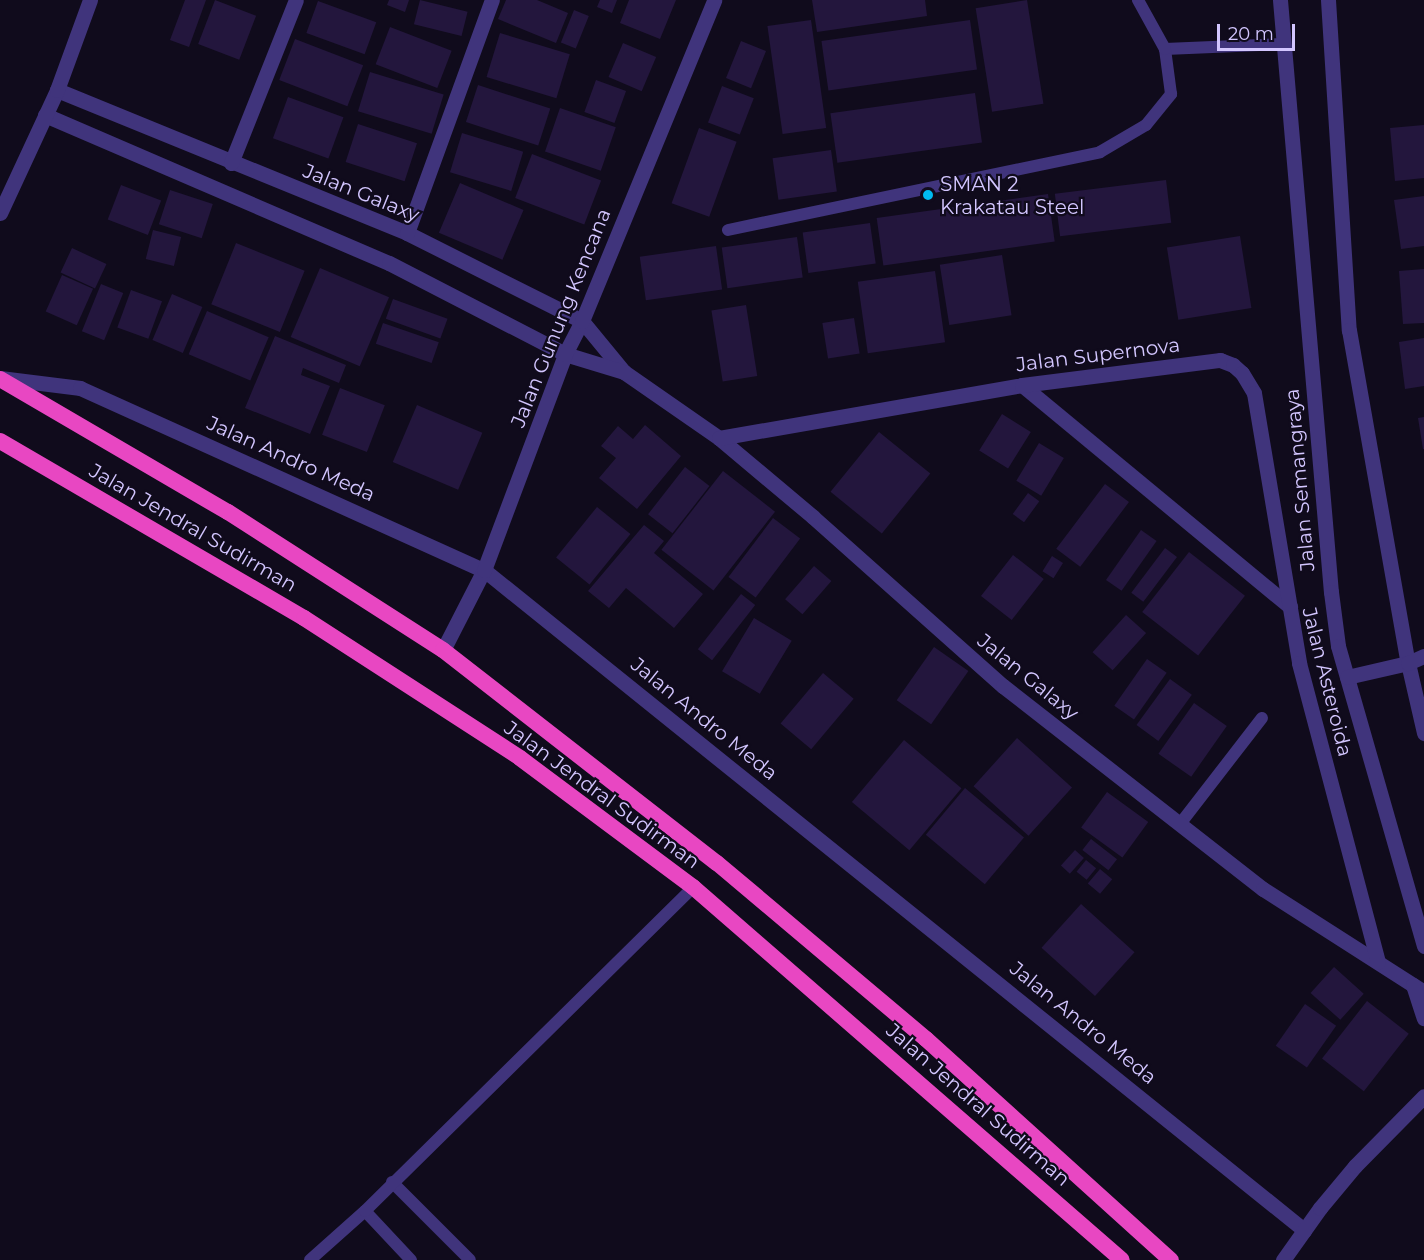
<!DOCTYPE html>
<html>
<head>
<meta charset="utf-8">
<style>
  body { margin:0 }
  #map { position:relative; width:1424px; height:1260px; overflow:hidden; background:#100b1c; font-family:Montserrat,sans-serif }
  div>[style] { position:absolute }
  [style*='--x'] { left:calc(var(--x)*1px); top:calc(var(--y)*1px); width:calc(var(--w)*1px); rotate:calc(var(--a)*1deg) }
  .building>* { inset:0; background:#23163d; transform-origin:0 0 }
  .service>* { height:12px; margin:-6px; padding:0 6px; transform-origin:6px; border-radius:6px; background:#40347c }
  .minor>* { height:15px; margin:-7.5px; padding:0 7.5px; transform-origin:7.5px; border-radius:7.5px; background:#40347c }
  .trunk>* { height:16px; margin:-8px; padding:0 8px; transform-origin:8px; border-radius:8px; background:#e847c2 }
  .dots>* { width:16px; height:16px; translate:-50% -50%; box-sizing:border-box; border:3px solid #100b1c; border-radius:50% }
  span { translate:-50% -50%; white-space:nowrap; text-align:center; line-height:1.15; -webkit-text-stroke:4.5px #100b1c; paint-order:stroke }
  .poi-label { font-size:20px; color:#d3c6ff }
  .left { translate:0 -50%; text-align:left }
  .street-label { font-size:20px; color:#d3c6ff }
  .scale { position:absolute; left:1217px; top:24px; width:78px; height:27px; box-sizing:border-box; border:3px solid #d3c6ff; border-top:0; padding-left:8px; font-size:18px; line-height:21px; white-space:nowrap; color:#d3c6ff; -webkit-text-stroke:4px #100b1c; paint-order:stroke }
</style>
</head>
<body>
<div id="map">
  <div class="building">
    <i style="clip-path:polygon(185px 0,206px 0,189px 47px,170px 40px)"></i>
    <i style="left:215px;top:0;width:44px;height:47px;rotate:21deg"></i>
    <i style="clip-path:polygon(389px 0,409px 0,405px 12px,387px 5px)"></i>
    <i style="left:420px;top:0;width:49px;height:25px;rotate:14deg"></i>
    <i style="clip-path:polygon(506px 0,537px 0,568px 13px,556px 43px,498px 19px)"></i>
    <i style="clip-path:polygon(600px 0,617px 0,612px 13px,597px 7px)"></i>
    <i style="clip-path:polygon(629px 0,676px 0,660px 39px,620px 23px)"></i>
    <i style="clip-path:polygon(812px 0,925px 0,927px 16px,817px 32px)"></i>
    <i style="left:1027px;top:0;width:105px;height:52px;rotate:81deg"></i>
    <i style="left:318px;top:1px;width:62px;height:34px;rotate:20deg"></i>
    <i style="left:574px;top:10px;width:16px;height:35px;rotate:22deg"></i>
    <i style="left:811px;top:20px;width:109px;height:44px;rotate:82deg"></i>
    <i style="left:970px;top:20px;width:50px;height:150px;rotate:82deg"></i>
    <i style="left:390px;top:27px;width:66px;height:40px;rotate:21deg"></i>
    <i style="left:500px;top:33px;width:73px;height:46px;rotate:17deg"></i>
    <i style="left:295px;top:39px;width:73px;height:44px;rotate:21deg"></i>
    <i style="left:741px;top:41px;width:27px;height:40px;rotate:22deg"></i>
    <i style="left:623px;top:43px;width:36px;height:37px;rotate:23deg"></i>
    <i style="left:370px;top:72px;width:77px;height:41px;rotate:17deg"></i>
    <i style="left:596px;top:80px;width:32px;height:34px;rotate:20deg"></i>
    <i style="left:478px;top:85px;width:76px;height:39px;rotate:18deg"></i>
    <i style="left:722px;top:86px;width:34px;height:39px;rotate:21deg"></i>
    <i style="left:975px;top:93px;width:50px;height:146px;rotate:82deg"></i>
    <i style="left:288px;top:97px;width:59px;height:44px;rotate:20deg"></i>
    <i style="left:560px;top:108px;width:59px;height:46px;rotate:19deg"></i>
    <i style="left:358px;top:124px;width:62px;height:40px;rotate:18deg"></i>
    <i style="clip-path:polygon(1424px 125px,1424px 178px,1395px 181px,1390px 128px)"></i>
    <i style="left:699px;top:128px;width:40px;height:80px;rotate:20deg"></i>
    <i style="left:462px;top:133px;width:64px;height:41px;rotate:17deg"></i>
    <i style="left:831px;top:150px;width:42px;height:59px;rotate:82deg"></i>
    <i style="left:532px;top:154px;width:74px;height:47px;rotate:21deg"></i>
    <i style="left:1166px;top:180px;width:43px;height:112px;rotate:83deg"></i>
    <i style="left:460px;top:183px;width:69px;height:54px;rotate:23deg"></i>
    <i style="left:121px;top:185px;width:43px;height:37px;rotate:21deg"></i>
    <i style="left:170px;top:190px;width:45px;height:36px;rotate:18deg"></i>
    <i style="left:1048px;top:194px;width:48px;height:173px;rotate:82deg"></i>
    <i style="clip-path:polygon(1424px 196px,1424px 246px,1401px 249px,1394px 200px)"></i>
    <i style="left:870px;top:223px;width:41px;height:68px;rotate:82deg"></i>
    <i style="left:153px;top:230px;width:29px;height:30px;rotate:14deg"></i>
    <i style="left:1240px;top:236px;width:73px;height:74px;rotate:81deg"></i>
    <i style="left:797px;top:237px;width:41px;height:76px;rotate:82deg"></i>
    <i style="left:236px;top:243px;width:74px;height:66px;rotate:22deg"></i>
    <i style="left:716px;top:246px;width:44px;height:77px;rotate:82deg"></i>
    <i style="left:72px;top:248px;width:38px;height:27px;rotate:25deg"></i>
    <i style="left:1002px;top:255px;width:61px;height:63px;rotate:81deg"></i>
    <i style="left:320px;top:268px;width:75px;height:75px;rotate:23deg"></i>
    <i style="clip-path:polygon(1424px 269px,1424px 323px,1403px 324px,1399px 271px)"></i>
    <i style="left:935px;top:271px;width:72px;height:78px;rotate:82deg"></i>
    <i style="left:62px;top:275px;width:34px;height:40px;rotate:24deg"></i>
    <i style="left:101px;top:284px;width:24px;height:51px;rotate:22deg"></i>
    <i style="left:131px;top:290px;width:33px;height:40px;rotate:20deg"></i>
    <i style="left:172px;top:294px;width:33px;height:50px;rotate:23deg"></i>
    <i style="left:393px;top:299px;width:58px;height:21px;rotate:20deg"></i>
    <i style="left:746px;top:305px;width:72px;height:35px;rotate:81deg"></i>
    <i style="left:207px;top:311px;width:67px;height:47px;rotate:23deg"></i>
    <i style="left:854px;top:318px;width:36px;height:32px;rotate:81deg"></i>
    <i style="left:383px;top:323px;width:59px;height:22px;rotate:19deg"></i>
    <i style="clip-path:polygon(275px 336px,346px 365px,339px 383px,303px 368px,301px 375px,330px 386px,310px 434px,245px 408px)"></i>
    <i style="clip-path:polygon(1424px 338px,1424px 386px,1405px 389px,1399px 342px)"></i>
    <i style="left:340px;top:388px;width:48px;height:50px;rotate:21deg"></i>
    <i style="left:417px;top:405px;width:71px;height:62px;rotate:23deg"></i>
    <i style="left:1002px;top:414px;width:34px;height:43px;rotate:32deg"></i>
    <i style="clip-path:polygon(1424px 417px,1424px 449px,1423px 449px,1418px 418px)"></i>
    <i style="clip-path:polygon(645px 425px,681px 456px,637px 509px,599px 478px,616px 458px,601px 446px,618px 426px,633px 439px)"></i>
    <i style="left:879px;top:432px;width:66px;height:77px;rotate:39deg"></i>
    <i style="left:1039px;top:443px;width:29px;height:44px;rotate:31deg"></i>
    <i style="left:685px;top:467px;width:31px;height:60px;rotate:38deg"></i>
    <i style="left:723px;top:471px;width:66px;height:100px;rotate:38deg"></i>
    <i style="left:1105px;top:484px;width:30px;height:81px;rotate:37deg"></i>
    <i style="left:1028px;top:493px;width:14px;height:26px;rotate:36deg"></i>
    <i style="left:597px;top:507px;width:43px;height:65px;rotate:39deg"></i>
    <i style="left:773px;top:518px;width:34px;height:74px;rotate:37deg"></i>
    <i style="clip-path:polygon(644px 525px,664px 541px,654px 553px,703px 594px,674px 628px,626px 588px,609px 608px,588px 591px)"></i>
    <i style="left:1141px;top:530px;width:19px;height:61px;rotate:35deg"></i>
    <i style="left:1165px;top:548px;width:15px;height:56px;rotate:37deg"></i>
    <i style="left:1189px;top:552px;width:71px;height:76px;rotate:38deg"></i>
    <i style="left:1013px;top:555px;width:39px;height:52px;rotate:38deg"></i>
    <i style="left:1052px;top:556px;width:13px;height:18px;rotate:32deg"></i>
    <i style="left:814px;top:566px;width:23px;height:44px;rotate:41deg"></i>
    <i style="left:741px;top:594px;width:18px;height:70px;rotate:38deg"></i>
    <i style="left:1126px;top:615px;width:27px;height:50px;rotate:42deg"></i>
    <i style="left:754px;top:618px;width:44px;height:62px;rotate:31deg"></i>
    <i style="left:934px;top:647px;width:42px;height:65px;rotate:35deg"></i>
    <i style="left:1147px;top:659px;width:24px;height:57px;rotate:35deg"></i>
    <i style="left:823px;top:673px;width:40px;height:66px;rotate:40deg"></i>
    <i style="left:1170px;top:679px;width:27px;height:57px;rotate:36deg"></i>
    <i style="left:1194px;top:703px;width:40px;height:62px;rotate:35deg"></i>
    <i style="left:1017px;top:738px;width:74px;height:65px;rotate:42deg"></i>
    <i style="left:904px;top:740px;width:75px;height:81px;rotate:40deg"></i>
    <i style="left:965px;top:788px;width:77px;height:61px;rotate:40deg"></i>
    <i style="left:1107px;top:792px;width:51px;height:44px;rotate:36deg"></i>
    <i style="left:1091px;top:839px;width:33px;height:14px;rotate:38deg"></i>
    <i style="left:1075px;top:850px;width:12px;height:21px;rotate:42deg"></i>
    <i style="left:1086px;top:860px;width:13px;height:15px;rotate:39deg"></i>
    <i style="left:1100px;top:869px;width:16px;height:19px;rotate:40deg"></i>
    <i style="left:1081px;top:904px;width:72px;height:59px;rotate:42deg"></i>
    <i style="left:1334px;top:967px;width:40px;height:35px;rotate:42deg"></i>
    <i style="left:1367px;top:1001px;width:53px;height:73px;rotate:38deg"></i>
    <i style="left:1305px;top:1004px;width:38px;height:51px;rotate:35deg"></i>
  </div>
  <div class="service">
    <i style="--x:1165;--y:49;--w:117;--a:-2.4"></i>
    <i style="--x:728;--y:230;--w:380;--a:-11.8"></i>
    <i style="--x:1100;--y:152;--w:53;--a:-30.4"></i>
    <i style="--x:1146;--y:125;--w:40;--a:-51"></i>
    <i style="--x:1171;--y:94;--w:45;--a:-97.6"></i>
    <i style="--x:1165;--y:49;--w:56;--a:-118.9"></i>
    <i style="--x:1180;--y:824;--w:134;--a:-52.3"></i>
    <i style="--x:392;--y:1182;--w:110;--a:45"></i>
    <i style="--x:310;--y:1260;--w:74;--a:-41.7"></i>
    <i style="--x:411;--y:1260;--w:67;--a:-133.2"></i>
    <i style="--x:365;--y:1211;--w:461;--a:-44.6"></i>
  </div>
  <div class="minor">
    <i style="--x:1280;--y:0;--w:594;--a:85.08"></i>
    <i style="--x:1331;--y:592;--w:54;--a:82.6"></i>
    <i style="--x:1338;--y:646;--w:312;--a:74"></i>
    <i style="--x:1328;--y:0;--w:331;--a:86.4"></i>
    <i style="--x:1349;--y:330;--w:338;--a:80"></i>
    <i style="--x:1408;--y:663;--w:72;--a:77.1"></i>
    <i style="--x:57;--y:90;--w:378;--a:22.2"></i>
    <i style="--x:407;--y:233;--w:196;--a:26.7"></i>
    <i style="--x:582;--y:321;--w:66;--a:50.5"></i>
    <i style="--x:624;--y:372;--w:116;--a:34.8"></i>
    <i style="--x:719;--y:438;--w:123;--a:40"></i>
    <i style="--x:813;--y:517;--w:254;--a:41.7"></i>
    <i style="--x:1003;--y:686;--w:330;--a:38"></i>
    <i style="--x:1263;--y:889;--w:191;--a:32.6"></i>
    <i style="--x:45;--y:115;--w:374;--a:23.3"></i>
    <i style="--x:389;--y:263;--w:198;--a:27.3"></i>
    <i style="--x:565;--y:354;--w:62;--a:17"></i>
    <i style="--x:231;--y:163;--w:175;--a:-68.3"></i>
    <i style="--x:0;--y:213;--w:136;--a:-65.1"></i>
    <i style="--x:57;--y:90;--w:96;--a:-69.9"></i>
    <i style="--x:407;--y:233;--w:248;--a:-70"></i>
    <i style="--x:0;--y:378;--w:81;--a:7.1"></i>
    <i style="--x:80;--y:388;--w:443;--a:24.3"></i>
    <i style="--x:484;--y:570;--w:1053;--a:38.83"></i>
    <i style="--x:1022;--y:385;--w:348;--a:39.6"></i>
    <i style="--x:719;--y:438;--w:308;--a:-9.9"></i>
    <i style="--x:1022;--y:385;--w:200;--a:-7.2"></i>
    <i style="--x:1220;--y:360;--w:14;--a:21"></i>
    <i style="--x:1233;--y:365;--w:12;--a:42"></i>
    <i style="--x:1242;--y:373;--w:23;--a:59"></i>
    <i style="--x:1254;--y:393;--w:274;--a:80.5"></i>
    <i style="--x:1299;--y:663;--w:309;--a:75.2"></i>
    <i style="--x:443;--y:650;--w:90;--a:-62.9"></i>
    <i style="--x:484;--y:570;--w:231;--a:-69.4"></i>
    <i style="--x:565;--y:354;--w:37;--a:-63"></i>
    <i style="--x:582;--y:321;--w:347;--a:-67.6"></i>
    <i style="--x:1347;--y:677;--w:63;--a:-12.9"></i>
    <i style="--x:1408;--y:663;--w:17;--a:-24"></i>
    <i style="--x:1413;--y:985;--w:35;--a:72"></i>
    <i style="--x:1283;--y:1260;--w:64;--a:-54.6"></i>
    <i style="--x:1320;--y:1208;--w:55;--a:-50.2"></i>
    <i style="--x:1355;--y:1166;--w:98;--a:-45.4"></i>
  </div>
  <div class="trunk">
    <i style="--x:0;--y:379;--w:264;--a:30.3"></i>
    <i style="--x:228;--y:512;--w:255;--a:32.7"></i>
    <i style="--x:443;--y:650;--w:347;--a:37.9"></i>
    <i style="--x:717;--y:863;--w:273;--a:40.1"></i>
    <i style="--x:926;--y:1039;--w:330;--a:42.1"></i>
    <i style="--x:0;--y:441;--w:352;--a:30.2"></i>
    <i style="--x:304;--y:618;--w:257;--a:32.9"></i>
    <i style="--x:520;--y:758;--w:216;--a:36.7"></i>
    <i style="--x:693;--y:887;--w:568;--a:41.01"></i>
  </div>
  <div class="dots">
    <i style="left:928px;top:195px;background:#00bbf1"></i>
  </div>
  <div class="poi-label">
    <span class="left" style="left:940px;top:196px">SMAN 2<br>Krakatau Steel</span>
  </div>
  <div class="street-label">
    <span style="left:361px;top:193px;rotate:22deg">Jalan Galaxy</span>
    <span style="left:561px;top:318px;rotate:-68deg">Jalan Gunung Kencana</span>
    <span style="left:1098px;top:355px;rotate:-7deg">Jalan Supernova</span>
    <span style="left:291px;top:459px;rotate:24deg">Jalan Andro Meda</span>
    <span style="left:1300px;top:480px;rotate:-95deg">Jalan Semangraya</span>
    <span style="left:193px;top:528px;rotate:30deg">Jalan Jendral Sudirman</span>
    <span style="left:1028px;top:677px;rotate:39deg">Jalan Galaxy</span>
    <span style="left:1327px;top:682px;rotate:76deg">Jalan Asteroida</span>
    <span style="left:704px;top:719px;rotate:39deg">Jalan Andro Meda</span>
    <span style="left:602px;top:795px;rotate:36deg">Jalan Jendral Sudirman</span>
    <span style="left:1083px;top:1023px;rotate:39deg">Jalan Andro Meda</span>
    <span style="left:978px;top:1105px;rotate:41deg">Jalan Jendral Sudirman</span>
  </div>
  <div class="scale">20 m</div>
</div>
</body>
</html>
